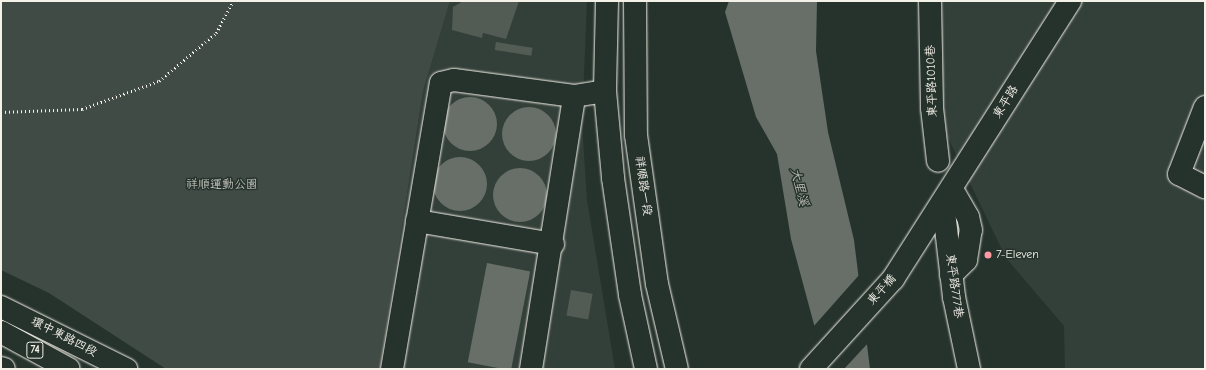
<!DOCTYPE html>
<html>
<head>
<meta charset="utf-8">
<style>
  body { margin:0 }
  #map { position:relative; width:1206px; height:370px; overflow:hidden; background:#26332d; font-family:"Comic Neue","LXGW WenKai TC",sans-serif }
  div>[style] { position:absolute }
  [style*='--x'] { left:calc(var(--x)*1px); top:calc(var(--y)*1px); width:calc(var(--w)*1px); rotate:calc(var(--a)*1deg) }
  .built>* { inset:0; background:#333f39 }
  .green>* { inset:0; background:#414b45 }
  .water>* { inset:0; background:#676f68; transform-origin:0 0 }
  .round { border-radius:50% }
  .pier>* { inset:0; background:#26332d }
  .building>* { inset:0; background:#525c55; transform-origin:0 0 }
  .path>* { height:2.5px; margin-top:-1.25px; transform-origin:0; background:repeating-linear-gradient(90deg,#f4f1e8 0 1px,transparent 0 4px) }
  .roads { filter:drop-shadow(0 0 1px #f4f1e8) drop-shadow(0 0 1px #f4f1e8) }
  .minor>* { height:22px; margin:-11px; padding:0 11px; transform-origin:11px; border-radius:11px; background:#26332d }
  .highway>* { height:22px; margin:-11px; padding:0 11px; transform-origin:11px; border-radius:11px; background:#26332d }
  .dots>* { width:11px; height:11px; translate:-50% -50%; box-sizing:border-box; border:2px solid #26332d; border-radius:50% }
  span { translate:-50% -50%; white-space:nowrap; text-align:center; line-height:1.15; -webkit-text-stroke:3px #26332d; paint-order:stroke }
  .shield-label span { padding:1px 3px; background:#26332d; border:1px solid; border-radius:3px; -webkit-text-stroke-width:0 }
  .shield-label { font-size:11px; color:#f4f1e8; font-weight:700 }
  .street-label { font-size:12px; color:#f4f1e8 }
  .park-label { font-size:12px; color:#bebfb7 }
  .poi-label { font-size:12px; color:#f4f1e8 }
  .left { translate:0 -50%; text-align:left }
  .water-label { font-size:13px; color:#bcbdb5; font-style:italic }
  .frame { position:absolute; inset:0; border:2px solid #f4f1e8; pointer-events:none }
</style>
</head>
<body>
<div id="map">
  <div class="built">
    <i style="clip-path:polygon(450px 1px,587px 1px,582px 123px,587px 200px,615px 369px,380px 369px,423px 91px)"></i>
    <i style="clip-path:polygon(942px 1px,1205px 1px,1205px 369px,1065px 369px,1064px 326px,1006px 258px,941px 123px)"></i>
  </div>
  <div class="green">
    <i style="clip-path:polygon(1px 1px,450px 1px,423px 91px,380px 369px,166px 369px,49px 293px,1px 270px)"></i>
  </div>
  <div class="water">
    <i style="clip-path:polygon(729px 1px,817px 1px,816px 51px,828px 132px,854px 240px,870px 369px,826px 369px,791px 239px,777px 154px,756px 117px,725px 12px)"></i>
    <i class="round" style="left:443px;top:97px;width:54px;height:54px"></i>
    <i class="round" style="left:502px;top:107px;width:54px;height:54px"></i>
    <i class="round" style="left:433px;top:157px;width:54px;height:54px"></i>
    <i class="round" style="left:493px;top:168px;width:54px;height:54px"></i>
    <i style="left:487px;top:263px;width:44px;height:101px;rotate:11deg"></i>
  </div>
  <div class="pier">
    <i style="clip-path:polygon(860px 274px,869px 342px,844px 369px,824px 369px,813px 327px)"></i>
  </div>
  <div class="building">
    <i style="clip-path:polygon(463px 1px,519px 1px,506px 39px,483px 33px,482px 38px,452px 30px,453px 7px)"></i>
    <i style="left:496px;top:42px;width:37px;height:8px;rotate:9deg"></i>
    <i style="left:571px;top:290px;width:22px;height:26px;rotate:10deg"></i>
  </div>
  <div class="path">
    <i style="--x:1;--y:112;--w:81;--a:-2.1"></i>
    <i style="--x:82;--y:109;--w:82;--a:-20"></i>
    <i style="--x:159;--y:81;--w:75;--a:-40.1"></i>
    <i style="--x:216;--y:33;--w:36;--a:-62"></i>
  </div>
  <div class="roads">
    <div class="minor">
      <i style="--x:607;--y:1;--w:90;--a:91.3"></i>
      <i style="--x:605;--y:91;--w:87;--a:84.7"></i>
      <i style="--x:613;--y:178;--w:118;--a:81.7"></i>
      <i style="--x:630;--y:295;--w:76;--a:77.8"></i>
      <i style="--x:635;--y:1;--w:134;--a:89.6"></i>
      <i style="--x:636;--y:135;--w:150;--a:82"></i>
      <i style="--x:657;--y:284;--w:87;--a:76.8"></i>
      <i style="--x:930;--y:1;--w:107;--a:88.9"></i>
      <i style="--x:932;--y:108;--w:53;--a:83.5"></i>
      <i style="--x:1205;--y:107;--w:72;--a:111.2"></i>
      <i style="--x:1179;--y:174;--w:29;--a:27"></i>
      <i style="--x:943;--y:203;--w:95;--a:83.3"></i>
      <i style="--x:954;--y:297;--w:74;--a:78.2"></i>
      <i style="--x:417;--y:221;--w:138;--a:9.6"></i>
      <i style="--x:951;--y:275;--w:21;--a:-45"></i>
      <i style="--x:966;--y:260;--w:30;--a:-81"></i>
      <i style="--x:971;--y:230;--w:13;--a:-103"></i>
      <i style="--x:968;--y:217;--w:32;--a:-120"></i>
      <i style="--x:1;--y:307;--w:140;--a:26.4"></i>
      <i style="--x:392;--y:369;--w:290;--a:-80.3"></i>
      <i style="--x:441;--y:83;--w:13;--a:-13"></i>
      <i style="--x:454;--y:80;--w:121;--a:7.6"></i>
      <i style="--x:574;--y:96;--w:31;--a:-9"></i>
      <i style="--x:531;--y:369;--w:276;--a:-81"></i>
      <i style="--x:811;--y:369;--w:122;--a:-47.7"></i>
      <i style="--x:893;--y:279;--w:330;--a:-57.5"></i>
    </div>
    <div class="highway">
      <i style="--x:1;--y:332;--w:77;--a:28.6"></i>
      <i style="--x:1;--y:368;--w:3;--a:18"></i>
    </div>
  </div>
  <div class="dots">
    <i style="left:988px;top:255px;background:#ff9aa2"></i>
  </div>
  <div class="shield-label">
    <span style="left:35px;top:350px">74</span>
  </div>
  <div class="street-label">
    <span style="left:932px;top:81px;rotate:-92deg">東平路1010巷</span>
    <span style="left:1006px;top:102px;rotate:-58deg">東平路</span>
    <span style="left:643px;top:186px;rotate:82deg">祥順路一段</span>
    <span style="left:954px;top:286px;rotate:82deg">東平路777巷</span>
    <span style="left:882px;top:290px;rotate:-48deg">東平橋</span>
    <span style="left:64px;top:337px;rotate:27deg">環中東路四段</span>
  </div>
  <div class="park-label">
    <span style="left:222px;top:185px">祥順運動公園</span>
  </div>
  <div class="poi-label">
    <span class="left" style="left:996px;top:255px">7-Eleven</span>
  </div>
  <div class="water-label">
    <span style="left:799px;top:187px;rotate:76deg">大里溪</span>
  </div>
  <div class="frame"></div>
</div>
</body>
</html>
